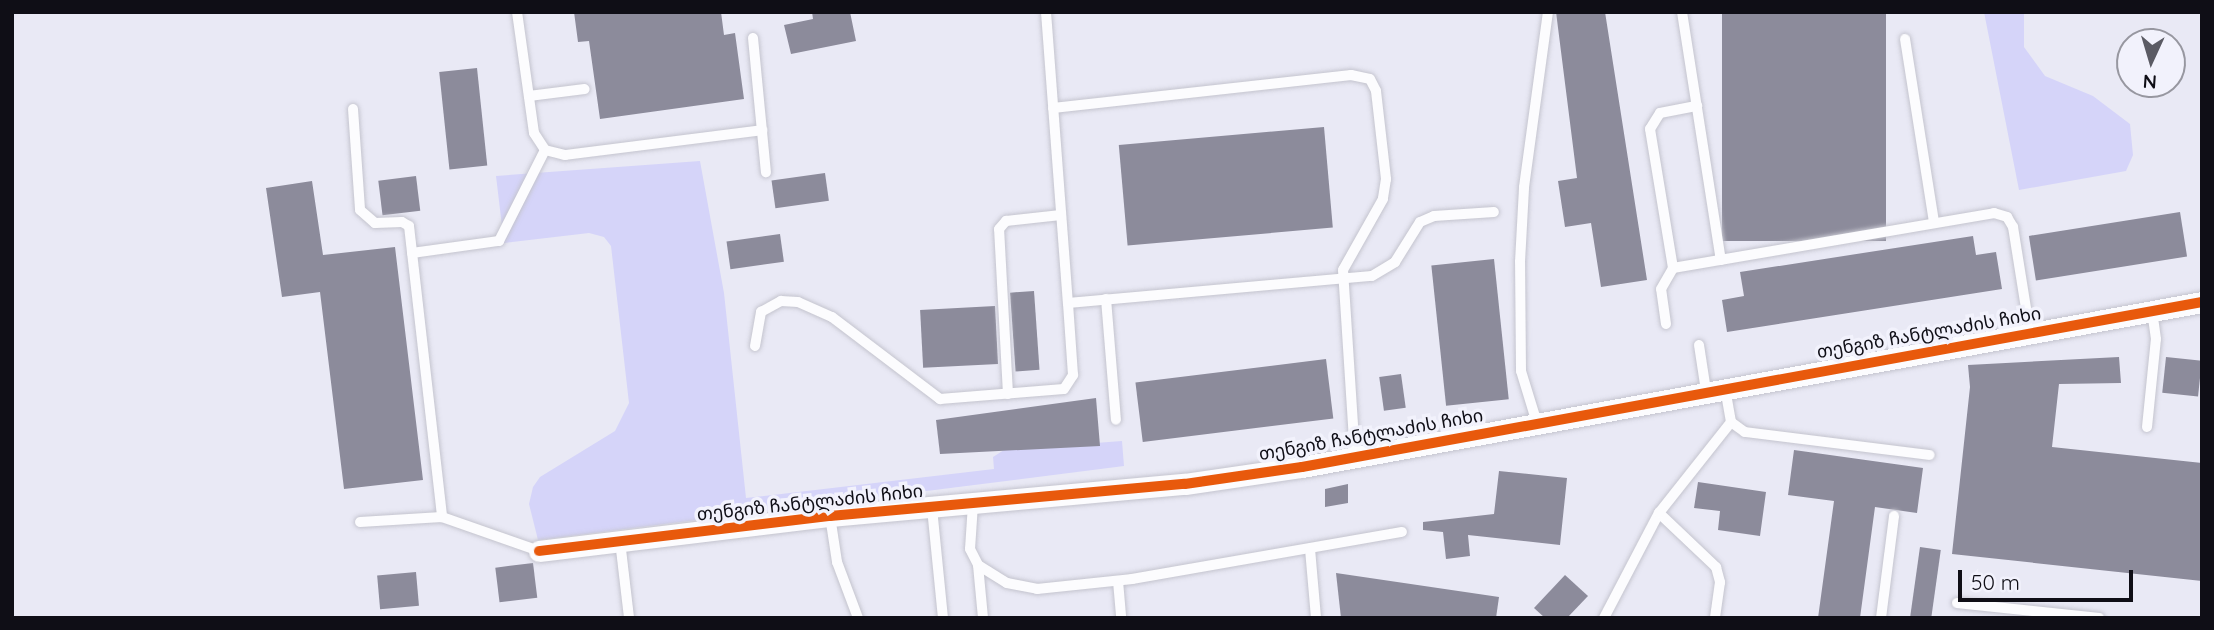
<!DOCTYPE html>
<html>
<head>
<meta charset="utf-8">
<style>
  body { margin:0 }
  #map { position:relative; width:2214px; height:630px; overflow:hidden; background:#e9e9f5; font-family:Quicksand,"Noto Sans Georgian",sans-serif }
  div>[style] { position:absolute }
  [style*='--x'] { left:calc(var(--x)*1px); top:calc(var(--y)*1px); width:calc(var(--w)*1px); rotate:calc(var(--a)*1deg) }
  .green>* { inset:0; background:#d5d4f9 }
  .building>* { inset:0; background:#8c8b9b; transform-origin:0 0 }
  .roads { filter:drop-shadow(0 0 2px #c4c4ce) drop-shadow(0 0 2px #c4c4ce) }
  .lane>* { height:10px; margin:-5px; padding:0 5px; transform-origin:5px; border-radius:5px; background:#fcfcfe }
  .street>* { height:21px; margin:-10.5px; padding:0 10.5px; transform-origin:10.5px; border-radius:10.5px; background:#fcfcfe }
  .cycleway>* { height:10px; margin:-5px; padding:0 5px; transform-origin:5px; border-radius:5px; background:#e8590c }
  span { translate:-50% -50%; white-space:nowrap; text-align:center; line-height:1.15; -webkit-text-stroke:7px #f2f2fc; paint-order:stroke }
  .street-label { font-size:18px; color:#0f0e16 }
  .frame { position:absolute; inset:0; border:14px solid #0f0e16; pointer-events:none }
  .north { position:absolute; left:2116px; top:28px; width:70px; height:70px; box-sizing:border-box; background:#f2f2fc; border:2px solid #9797a0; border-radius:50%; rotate:184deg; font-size:19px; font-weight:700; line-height:28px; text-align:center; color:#0f0e16 }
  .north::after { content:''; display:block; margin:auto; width:24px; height:32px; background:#5b5b64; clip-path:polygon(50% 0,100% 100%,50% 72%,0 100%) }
  .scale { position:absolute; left:1958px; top:570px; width:175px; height:32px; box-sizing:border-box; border:4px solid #0f0e16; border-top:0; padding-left:9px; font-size:21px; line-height:24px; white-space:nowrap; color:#0f0e16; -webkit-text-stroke:5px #f2f2fc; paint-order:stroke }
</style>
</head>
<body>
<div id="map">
  <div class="green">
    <i style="clip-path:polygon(1984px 12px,2024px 12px,2024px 47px,2045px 76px,2093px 96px,2130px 124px,2133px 155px,2126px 171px,2019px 190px)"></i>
    <i style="clip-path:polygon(700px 161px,724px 293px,746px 498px,994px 469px,993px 457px,1004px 450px,1122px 441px,1124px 466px,538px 540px,529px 504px,533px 487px,540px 477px,615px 431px,629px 403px,611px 246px,604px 237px,589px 233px,504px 243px,496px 176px)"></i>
  </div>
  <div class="building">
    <i style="clip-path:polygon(574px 12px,721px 12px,724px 35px,735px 33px,744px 99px,600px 119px,589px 41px,578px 42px)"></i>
    <i style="clip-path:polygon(812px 12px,850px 12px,856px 41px,791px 54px,784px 25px,813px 19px)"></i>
    <i style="clip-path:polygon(1556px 12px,1605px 12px,1647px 280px,1601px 287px,1591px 223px,1565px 227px,1558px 181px,1577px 178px)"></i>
    <i style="left:1722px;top:12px;width:164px;height:229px"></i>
    <i style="left:477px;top:68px;width:98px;height:38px;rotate:84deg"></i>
    <i style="left:1324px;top:127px;width:101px;height:206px;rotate:85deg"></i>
    <i style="left:825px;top:173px;width:28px;height:54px;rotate:82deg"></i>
    <i style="left:416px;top:176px;width:35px;height:38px;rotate:83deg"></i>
    <i style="clip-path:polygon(312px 181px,323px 255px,395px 247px,423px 480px,344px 489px,320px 292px,282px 297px,266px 188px)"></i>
    <i style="left:2180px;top:212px;width:45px;height:153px;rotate:81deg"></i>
    <i style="left:780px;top:234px;width:28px;height:54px;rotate:82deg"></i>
    <i style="clip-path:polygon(1973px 236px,1976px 255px,1996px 252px,2002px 289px,1727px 332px,1722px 300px,1744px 296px,1740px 272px)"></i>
    <i style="left:1494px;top:259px;width:141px;height:63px;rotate:84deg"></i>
    <i style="left:1034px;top:291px;width:79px;height:24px;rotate:86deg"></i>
    <i style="left:995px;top:306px;width:58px;height:75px;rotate:87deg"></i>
    <i style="clip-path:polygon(2119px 357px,2121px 383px,2059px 384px,2052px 447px,2202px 463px,2202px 581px,1952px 554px,1970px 387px,1968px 365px)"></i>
    <i style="left:2166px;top:357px;width:36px;height:36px;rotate:6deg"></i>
    <i style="left:1326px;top:359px;width:60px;height:192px;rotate:83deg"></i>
    <i style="left:1401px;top:374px;width:34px;height:22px;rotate:82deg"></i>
    <i style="clip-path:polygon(1096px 398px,1100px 446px,940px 454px,936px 420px)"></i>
    <i style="clip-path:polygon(1794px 450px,1923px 468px,1917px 513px,1875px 507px,1860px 618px,1818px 618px,1834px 501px,1788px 495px)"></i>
    <i style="clip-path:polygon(1499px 471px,1567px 478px,1560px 545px,1468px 535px,1470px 556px,1446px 559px,1443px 532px,1423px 530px,1423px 522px,1494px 514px)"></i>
    <i style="clip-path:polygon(1698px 482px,1766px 492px,1760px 536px,1718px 530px,1720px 511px,1694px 508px)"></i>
    <i style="clip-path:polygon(1348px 484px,1348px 503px,1325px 507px,1325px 489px)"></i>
    <i style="left:1920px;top:547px;width:21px;height:72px;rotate:8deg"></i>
    <i style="left:533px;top:563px;width:35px;height:38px;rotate:83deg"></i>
    <i style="left:416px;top:572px;width:34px;height:39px;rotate:85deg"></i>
    <i style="clip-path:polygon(1336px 573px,1499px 597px,1496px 618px,1341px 618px)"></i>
    <i style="clip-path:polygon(1565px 575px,1588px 596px,1567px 618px,1545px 618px,1534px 608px)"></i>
  </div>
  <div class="roads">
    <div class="lane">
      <i style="--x:517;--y:12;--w:122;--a:82"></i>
      <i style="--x:534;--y:133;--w:20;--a:57"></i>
      <i style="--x:545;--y:150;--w:21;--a:14"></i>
      <i style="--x:565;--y:155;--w:199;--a:-7.2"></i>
      <i style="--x:1046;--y:12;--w:292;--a:85.7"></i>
      <i style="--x:1068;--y:303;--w:305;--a:-5.1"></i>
      <i style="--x:1372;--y:276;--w:27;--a:-31"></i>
      <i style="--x:1395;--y:262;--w:47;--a:-58"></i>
      <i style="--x:1420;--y:222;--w:15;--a:-23"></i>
      <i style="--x:1434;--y:216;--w:60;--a:-3.8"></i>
      <i style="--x:1682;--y:12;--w:251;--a:81.1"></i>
      <i style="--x:753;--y:38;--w:135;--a:84.5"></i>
      <i style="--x:1905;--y:39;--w:186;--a:81"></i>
      <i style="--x:529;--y:96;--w:56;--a:-7.1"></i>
      <i style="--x:1053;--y:108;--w:300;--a:-6.3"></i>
      <i style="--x:1351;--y:75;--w:19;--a:12"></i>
      <i style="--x:1370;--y:79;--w:13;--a:63"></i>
      <i style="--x:1376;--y:91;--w:89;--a:83.5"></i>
      <i style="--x:1386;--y:179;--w:20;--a:99"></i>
      <i style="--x:1383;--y:199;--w:81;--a:119.4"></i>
      <i style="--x:1343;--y:270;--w:187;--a:86.3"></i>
      <i style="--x:353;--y:109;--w:101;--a:86"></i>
      <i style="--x:360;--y:210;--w:20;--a:41"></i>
      <i style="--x:375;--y:223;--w:27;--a:-2"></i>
      <i style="--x:402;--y:222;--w:8;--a:30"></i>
      <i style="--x:409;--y:226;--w:293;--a:83.5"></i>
      <i style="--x:412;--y:253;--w:88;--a:-7.9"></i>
      <i style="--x:499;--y:241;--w:102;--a:-63.2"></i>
      <i style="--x:1673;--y:268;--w:326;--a:-9.7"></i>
      <i style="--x:1994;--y:213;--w:14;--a:17"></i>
      <i style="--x:2007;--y:217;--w:12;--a:59"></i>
      <i style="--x:2013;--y:227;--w:107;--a:80.9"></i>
      <i style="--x:1106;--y:299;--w:121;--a:85.3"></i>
      <i style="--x:1666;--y:324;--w:35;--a:-98"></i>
      <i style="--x:1661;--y:289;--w:24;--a:-60"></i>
      <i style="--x:1673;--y:268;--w:141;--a:-99.4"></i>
      <i style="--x:1650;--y:129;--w:19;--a:-58"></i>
      <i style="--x:1660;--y:113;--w:38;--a:-11"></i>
      <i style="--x:1699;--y:345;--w:47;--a:81.3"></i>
      <i style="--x:755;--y:346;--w:35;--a:-80"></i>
      <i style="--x:761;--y:312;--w:23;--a:-29"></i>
      <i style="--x:781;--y:301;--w:17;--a:3"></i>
      <i style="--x:798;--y:302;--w:37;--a:24"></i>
      <i style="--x:832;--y:317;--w:136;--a:37.2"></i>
      <i style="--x:940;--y:399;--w:124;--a:-4.6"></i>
      <i style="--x:1064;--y:389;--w:17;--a:-57"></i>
      <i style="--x:1073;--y:375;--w:72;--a:-94"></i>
      <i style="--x:1725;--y:388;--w:35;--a:80"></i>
      <i style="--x:1731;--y:422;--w:17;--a:36"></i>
      <i style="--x:1745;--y:432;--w:186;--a:7.1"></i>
      <i style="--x:1008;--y:394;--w:165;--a:-93.1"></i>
      <i style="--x:999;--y:229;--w:11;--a:-49"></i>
      <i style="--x:1006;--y:221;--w:55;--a:-6.2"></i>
      <i style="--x:1537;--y:423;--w:54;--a:-107.1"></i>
      <i style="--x:1521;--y:371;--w:109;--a:-90.5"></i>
      <i style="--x:1520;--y:262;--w:75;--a:-86.9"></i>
      <i style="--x:1524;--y:187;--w:177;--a:-82.2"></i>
      <i style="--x:2147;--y:427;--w:88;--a:-84.2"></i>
      <i style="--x:2156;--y:339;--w:28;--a:-98"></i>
      <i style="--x:973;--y:504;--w:45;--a:93.8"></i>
      <i style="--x:970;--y:549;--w:18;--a:63"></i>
      <i style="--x:978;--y:565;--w:53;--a:84.6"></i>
      <i style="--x:932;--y:508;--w:111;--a:84.3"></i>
      <i style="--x:1659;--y:513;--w:79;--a:43.5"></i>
      <i style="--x:1716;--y:567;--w:16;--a:75"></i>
      <i style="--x:1720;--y:582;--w:36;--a:98"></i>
      <i style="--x:830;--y:516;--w:47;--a:81.3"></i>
      <i style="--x:837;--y:562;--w:60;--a:69.4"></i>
      <i style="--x:360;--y:522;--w:82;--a:-3.5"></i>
      <i style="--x:442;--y:517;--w:103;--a:19.3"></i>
      <i style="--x:620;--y:541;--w:78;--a:83.3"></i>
      <i style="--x:1310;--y:549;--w:69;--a:85"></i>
      <i style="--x:978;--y:565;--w:34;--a:32"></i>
      <i style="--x:1007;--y:583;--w:31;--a:11"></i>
      <i style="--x:1037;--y:589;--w:96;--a:-6"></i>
      <i style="--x:1132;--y:579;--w:274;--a:-9.9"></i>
      <i style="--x:1118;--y:581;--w:37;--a:85"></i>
      <i style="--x:1957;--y:603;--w:143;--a:6"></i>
      <i style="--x:1604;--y:618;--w:119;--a:-62.4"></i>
      <i style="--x:1659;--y:513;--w:116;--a:-51.6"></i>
      <i style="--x:1881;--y:618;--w:103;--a:-82.7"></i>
    </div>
    <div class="street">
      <i style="--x:539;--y:551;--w:293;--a:-6.9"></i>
      <i style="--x:830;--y:516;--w:356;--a:-5.2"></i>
      <i style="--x:1185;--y:484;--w:118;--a:-8.3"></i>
      <i style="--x:1302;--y:467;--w:915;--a:-10.39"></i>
    </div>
  </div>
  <div class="cycleway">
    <i style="--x:539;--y:551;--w:293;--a:-6.9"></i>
    <i style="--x:830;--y:516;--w:356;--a:-5.2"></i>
    <i style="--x:1185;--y:484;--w:118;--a:-8.3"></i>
    <i style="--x:1302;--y:467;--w:915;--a:-10.39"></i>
  </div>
  <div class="street-label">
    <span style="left:1929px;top:333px;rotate:-10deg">თენგიზ ჩანტლაძის ჩიხი</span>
    <span style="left:1371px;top:435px;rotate:-10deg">თენგიზ ჩანტლაძის ჩიხი</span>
    <span style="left:810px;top:503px;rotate:-6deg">თენგიზ ჩანტლაძის ჩიხი</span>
  </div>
  <div class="frame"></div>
  <div class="north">N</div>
  <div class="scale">50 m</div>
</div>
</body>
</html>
